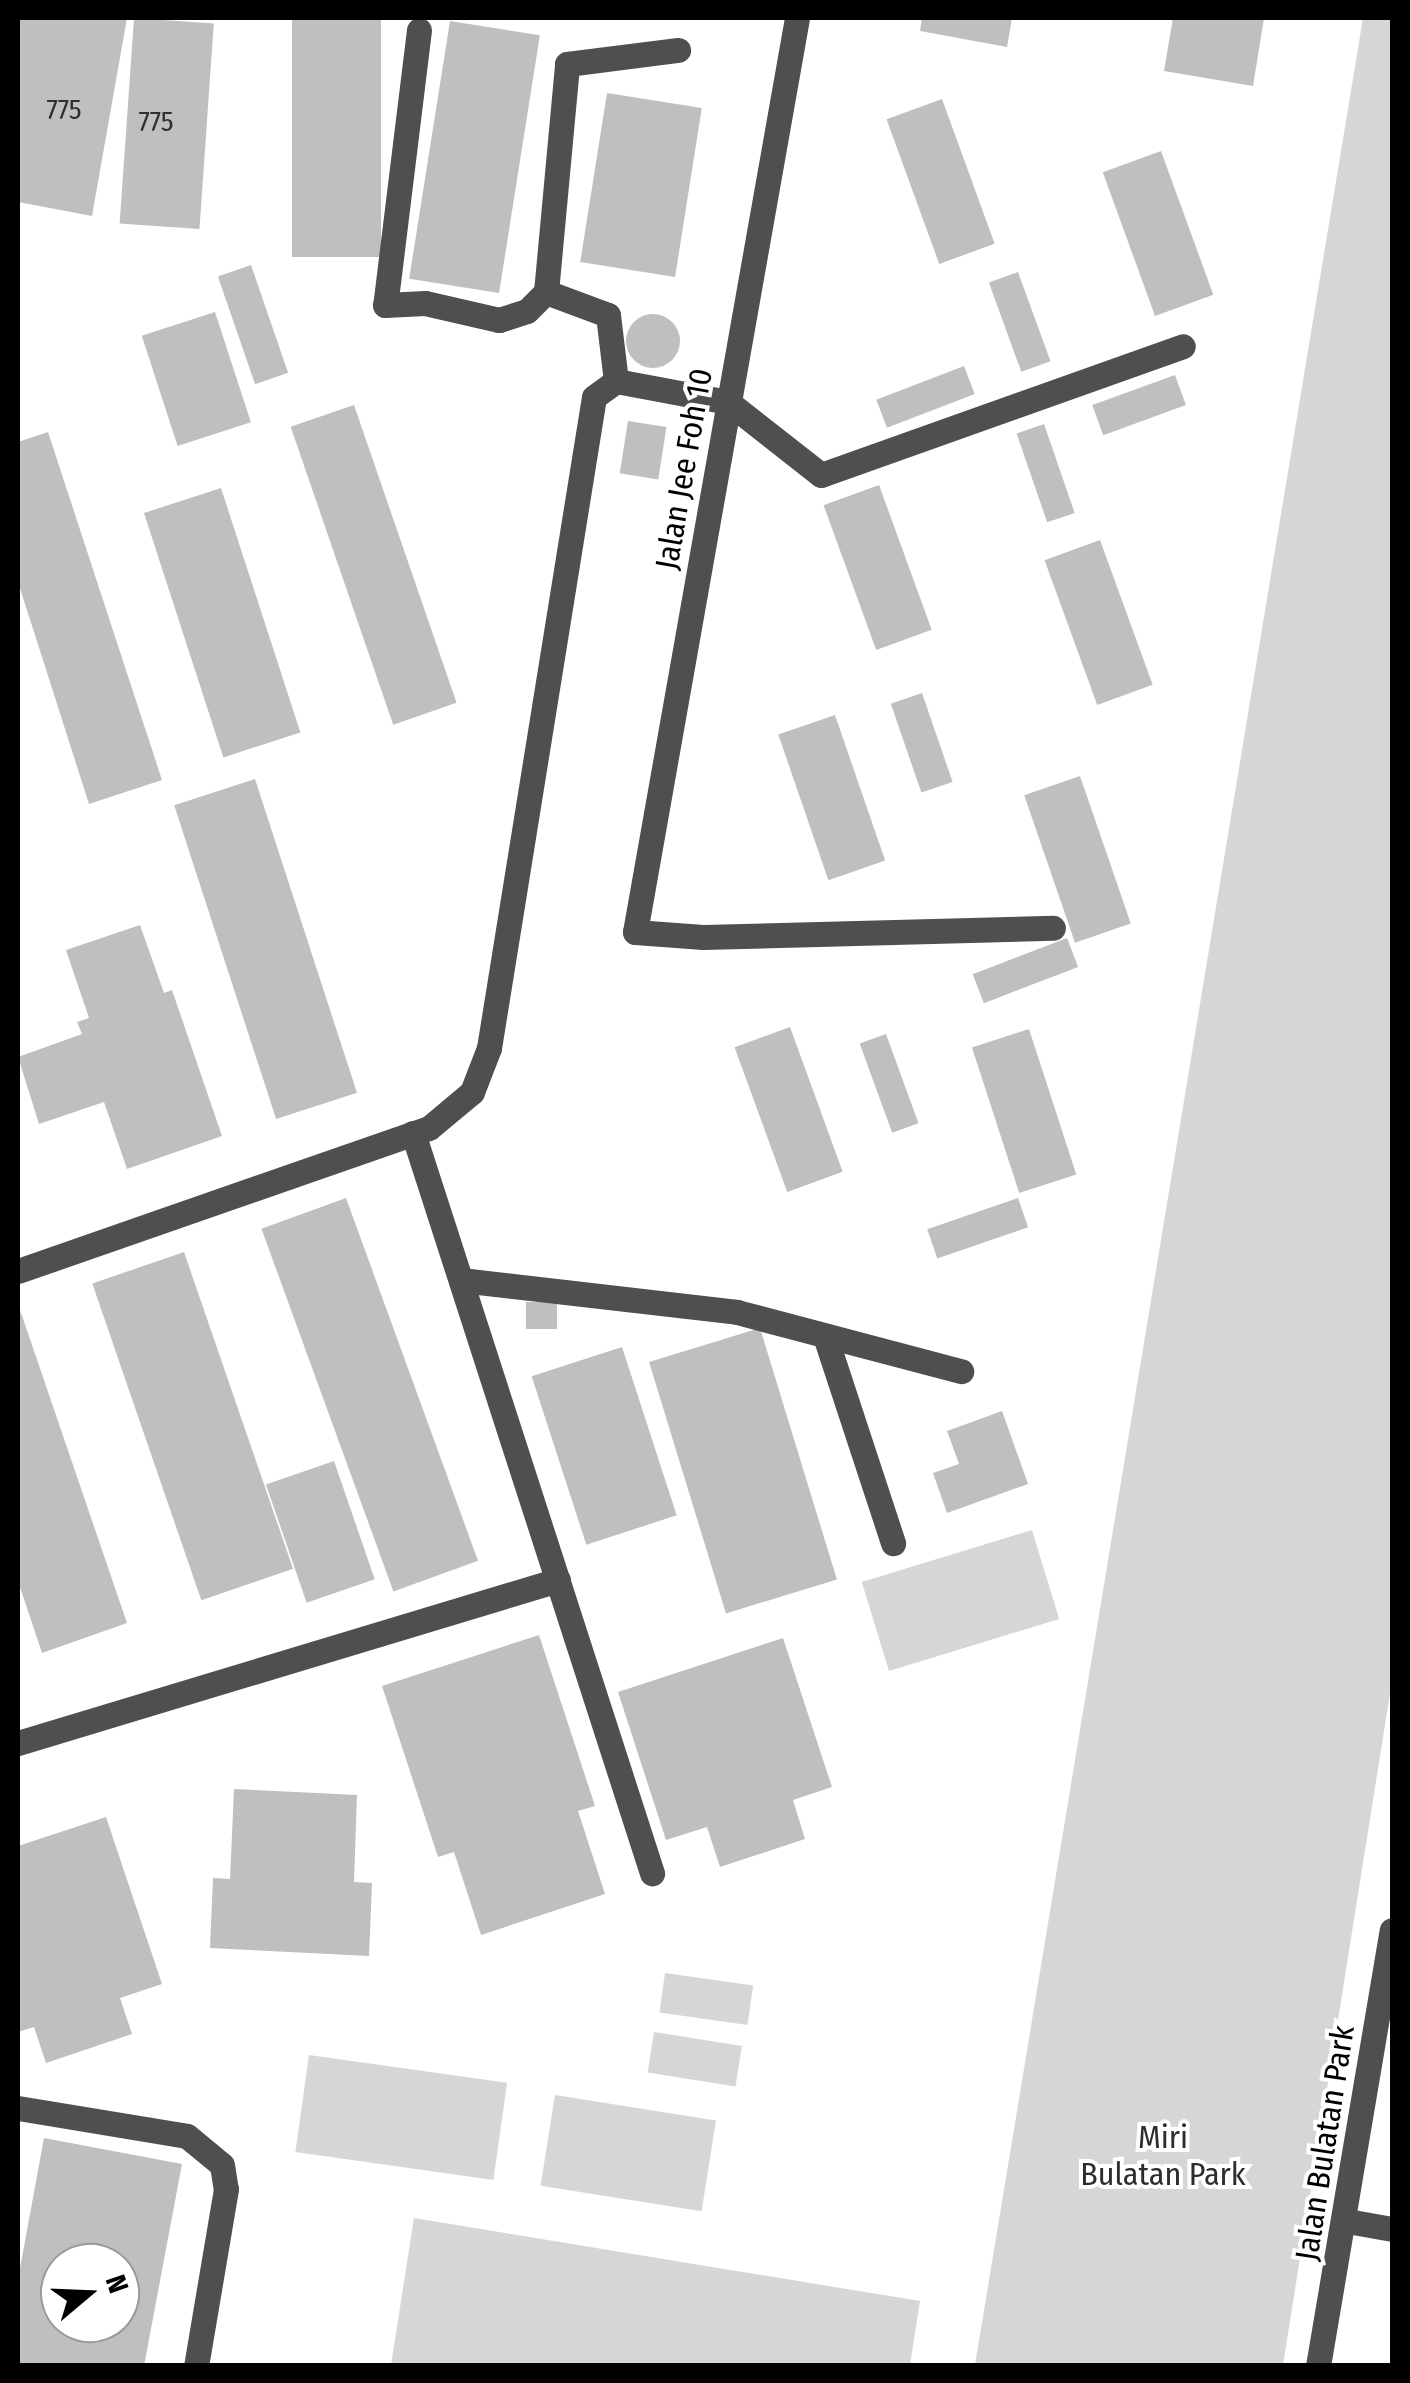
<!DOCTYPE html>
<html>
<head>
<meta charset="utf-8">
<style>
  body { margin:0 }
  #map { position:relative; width:1410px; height:2383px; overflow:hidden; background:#fff; font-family:"Fira Sans Condensed",sans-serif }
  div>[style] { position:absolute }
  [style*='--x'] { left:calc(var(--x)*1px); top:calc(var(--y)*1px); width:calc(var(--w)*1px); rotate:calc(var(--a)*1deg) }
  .green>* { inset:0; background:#d6d6d6; transform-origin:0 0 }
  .building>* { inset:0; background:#bfbfbf; transform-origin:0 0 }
  .round { border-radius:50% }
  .minor>* { height:25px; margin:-12.5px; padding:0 12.5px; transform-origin:12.5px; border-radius:12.5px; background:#4f4f4f }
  span { translate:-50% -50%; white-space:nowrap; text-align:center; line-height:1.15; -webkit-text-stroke:8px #fff; paint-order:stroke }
  .number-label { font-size:28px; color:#303030 }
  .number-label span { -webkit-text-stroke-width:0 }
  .street-label { font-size:32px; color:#000 }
  .park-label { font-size:32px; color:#2d2d2d }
  .frame { position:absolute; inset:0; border:20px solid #000; pointer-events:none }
  .north { position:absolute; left:40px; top:2243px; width:100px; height:100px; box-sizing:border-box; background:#fff; border:2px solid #999; border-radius:50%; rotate:71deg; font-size:28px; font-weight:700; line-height:40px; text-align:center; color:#000 }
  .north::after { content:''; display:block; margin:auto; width:35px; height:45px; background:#000; clip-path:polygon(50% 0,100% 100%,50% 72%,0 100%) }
</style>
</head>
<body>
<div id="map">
  <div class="green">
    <i style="clip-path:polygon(1363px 18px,1392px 18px,1392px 1681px,1283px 2365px,975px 2365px)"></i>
    <i style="left:1032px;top:1530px;width:93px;height:178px;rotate:73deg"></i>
    <i style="left:665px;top:1973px;width:89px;height:40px;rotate:8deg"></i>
    <i style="left:654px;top:2032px;width:89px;height:41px;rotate:9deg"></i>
    <i style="left:309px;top:2055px;width:200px;height:98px;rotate:8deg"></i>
    <i style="left:555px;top:2095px;width:163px;height:92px;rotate:9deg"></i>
    <i style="clip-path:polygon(414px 2218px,920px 2301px,910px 2365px,391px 2365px)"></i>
  </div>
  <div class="building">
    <i style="clip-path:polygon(18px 18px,127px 18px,92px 216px,18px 202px)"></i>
    <i style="left:134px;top:18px;width:80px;height:206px;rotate:4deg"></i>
    <i style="left:292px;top:18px;width:89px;height:239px"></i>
    <i style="clip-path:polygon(922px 18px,1012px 18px,1007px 47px,920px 31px)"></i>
    <i style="clip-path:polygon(1173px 18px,1264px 18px,1253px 86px,1164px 71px)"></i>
    <i style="left:450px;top:21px;width:91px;height:261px;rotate:9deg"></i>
    <i style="left:607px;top:93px;width:96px;height:171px;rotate:9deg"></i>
    <i style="left:942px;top:99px;width:154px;height:59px;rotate:70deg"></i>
    <i style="left:1161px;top:151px;width:153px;height:62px;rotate:70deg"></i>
    <i style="left:251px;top:265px;width:114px;height:35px;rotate:71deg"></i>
    <i style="left:1018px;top:272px;width:95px;height:31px;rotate:70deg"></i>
    <i style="left:215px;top:312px;width:116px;height:77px;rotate:72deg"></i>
    <i class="round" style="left:626px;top:314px;width:54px;height:54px"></i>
    <i style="left:964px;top:366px;width:30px;height:94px;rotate:69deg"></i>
    <i style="left:1175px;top:375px;width:32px;height:88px;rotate:70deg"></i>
    <i style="left:354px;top:405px;width:315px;height:67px;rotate:71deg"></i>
    <i style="left:628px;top:421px;width:39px;height:53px;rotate:9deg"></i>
    <i style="left:1044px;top:424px;width:94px;height:29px;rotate:71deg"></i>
    <i style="clip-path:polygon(48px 432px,162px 780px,89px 804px,18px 582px,18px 442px)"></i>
    <i style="left:879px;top:485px;width:154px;height:59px;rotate:70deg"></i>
    <i style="left:221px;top:488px;width:257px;height:81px;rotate:72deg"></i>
    <i style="left:1100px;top:540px;width:154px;height:59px;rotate:70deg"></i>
    <i style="left:922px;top:693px;width:94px;height:33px;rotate:71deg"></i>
    <i style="left:835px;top:715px;width:154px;height:60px;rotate:71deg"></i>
    <i style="left:1080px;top:776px;width:156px;height:59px;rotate:71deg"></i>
    <i style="left:255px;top:779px;width:330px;height:85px;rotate:72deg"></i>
    <i style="clip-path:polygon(140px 925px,164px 993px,172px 990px,222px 1136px,127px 1169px,104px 1102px,39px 1124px,18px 1057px,82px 1034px,77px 1022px,89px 1018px,66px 950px)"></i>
    <i style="left:1067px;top:938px;width:31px;height:101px;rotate:69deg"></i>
    <i style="left:790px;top:1027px;width:154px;height:59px;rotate:70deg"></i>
    <i style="left:1029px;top:1029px;width:153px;height:60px;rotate:72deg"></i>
    <i style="left:886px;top:1034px;width:95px;height:28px;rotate:70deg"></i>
    <i style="left:346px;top:1198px;width:386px;height:90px;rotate:70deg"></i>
    <i style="left:1018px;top:1198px;width:31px;height:96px;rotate:71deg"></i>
    <i style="left:184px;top:1252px;width:335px;height:97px;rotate:71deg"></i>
    <i style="left:526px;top:1302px;width:31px;height:27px"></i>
    <i style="clip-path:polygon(18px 1304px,127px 1623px,42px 1653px,18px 1581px)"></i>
    <i style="left:760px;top:1328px;width:263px;height:116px;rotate:73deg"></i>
    <i style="left:622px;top:1347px;width:177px;height:95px;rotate:72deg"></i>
    <i style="clip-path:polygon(1002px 1411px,1028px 1484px,947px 1513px,933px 1473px,959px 1464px,947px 1431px)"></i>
    <i style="left:334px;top:1461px;width:125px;height:72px;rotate:71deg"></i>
    <i style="clip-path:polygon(539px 1635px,595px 1806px,578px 1811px,605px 1894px,481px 1935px,454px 1852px,438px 1857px,382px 1686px)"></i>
    <i style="clip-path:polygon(783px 1638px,832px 1787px,793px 1800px,805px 1839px,720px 1867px,707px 1827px,666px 1840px,618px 1692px)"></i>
    <i style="clip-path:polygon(234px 1789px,357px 1795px,354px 1882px,372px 1883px,369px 1956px,210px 1948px,213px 1878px,230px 1879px)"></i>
    <i style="clip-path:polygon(106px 1817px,162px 1984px,120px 1998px,132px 2034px,46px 2063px,34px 2027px,18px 2032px,18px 1846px)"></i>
    <i style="clip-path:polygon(evenodd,44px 2138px,182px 2164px,144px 2366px,18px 2366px,18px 2279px,44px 2138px,60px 2263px,120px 2263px,120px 2323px,60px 2323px,60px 2263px)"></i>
  </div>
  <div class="minor">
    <i style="--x:797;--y:18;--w:928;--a:100.05"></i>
    <i style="--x:635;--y:932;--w:68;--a:4.2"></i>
    <i style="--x:703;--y:937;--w:350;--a:-1.5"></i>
    <i style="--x:419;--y:30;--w:277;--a:97"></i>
    <i style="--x:385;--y:305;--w:40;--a:-2.9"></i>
    <i style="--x:425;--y:303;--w:76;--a:12.9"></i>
    <i style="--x:499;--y:320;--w:29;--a:-18"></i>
    <i style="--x:527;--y:311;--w:27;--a:-45"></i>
    <i style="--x:546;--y:292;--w:66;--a:20.4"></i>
    <i style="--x:608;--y:315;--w:66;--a:83.1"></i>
    <i style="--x:546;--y:292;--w:229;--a:-84.7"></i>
    <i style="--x:567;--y:64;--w:112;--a:-7.2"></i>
    <i style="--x:413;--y:1133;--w:778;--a:72.1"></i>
    <i style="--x:18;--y:1271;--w:435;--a:-19.2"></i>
    <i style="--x:429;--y:1128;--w:56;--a:-39.9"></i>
    <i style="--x:472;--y:1092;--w:47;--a:-68.9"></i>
    <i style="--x:489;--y:1048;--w:659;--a:-80.84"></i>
    <i style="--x:594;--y:397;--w:27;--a:-36"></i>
    <i style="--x:616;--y:381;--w:114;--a:10.6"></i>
    <i style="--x:728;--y:402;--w:118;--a:38.1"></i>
    <i style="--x:821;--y:475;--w:384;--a:-19.6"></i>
    <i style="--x:461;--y:1280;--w:278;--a:6.6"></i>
    <i style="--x:737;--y:1312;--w:232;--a:14.8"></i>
    <i style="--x:826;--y:1339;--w:215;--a:71.8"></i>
    <i style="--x:18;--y:1743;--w:564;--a:-16.8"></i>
    <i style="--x:18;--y:2108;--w:171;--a:9.4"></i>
    <i style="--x:187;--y:2136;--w:45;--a:39.6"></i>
    <i style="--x:222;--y:2165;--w:24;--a:81"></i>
    <i style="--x:226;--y:2189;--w:180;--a:99.6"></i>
    <i style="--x:1347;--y:2221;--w:46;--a:10.1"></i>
    <i style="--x:1318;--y:2366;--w:442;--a:-80.4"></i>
  </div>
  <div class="number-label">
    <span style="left:64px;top:110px">775</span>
    <span style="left:156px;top:122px">775</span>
  </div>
  <div class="street-label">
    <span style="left:684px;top:469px;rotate:-80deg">Jalan Jee Foh 10</span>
    <span style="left:1325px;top:2143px;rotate:-81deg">Jalan Bulatan Park</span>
  </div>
  <div class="park-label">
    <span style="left:1163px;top:2156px">Miri<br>Bulatan Park</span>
  </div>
  <div class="frame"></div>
  <div class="north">N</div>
</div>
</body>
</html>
